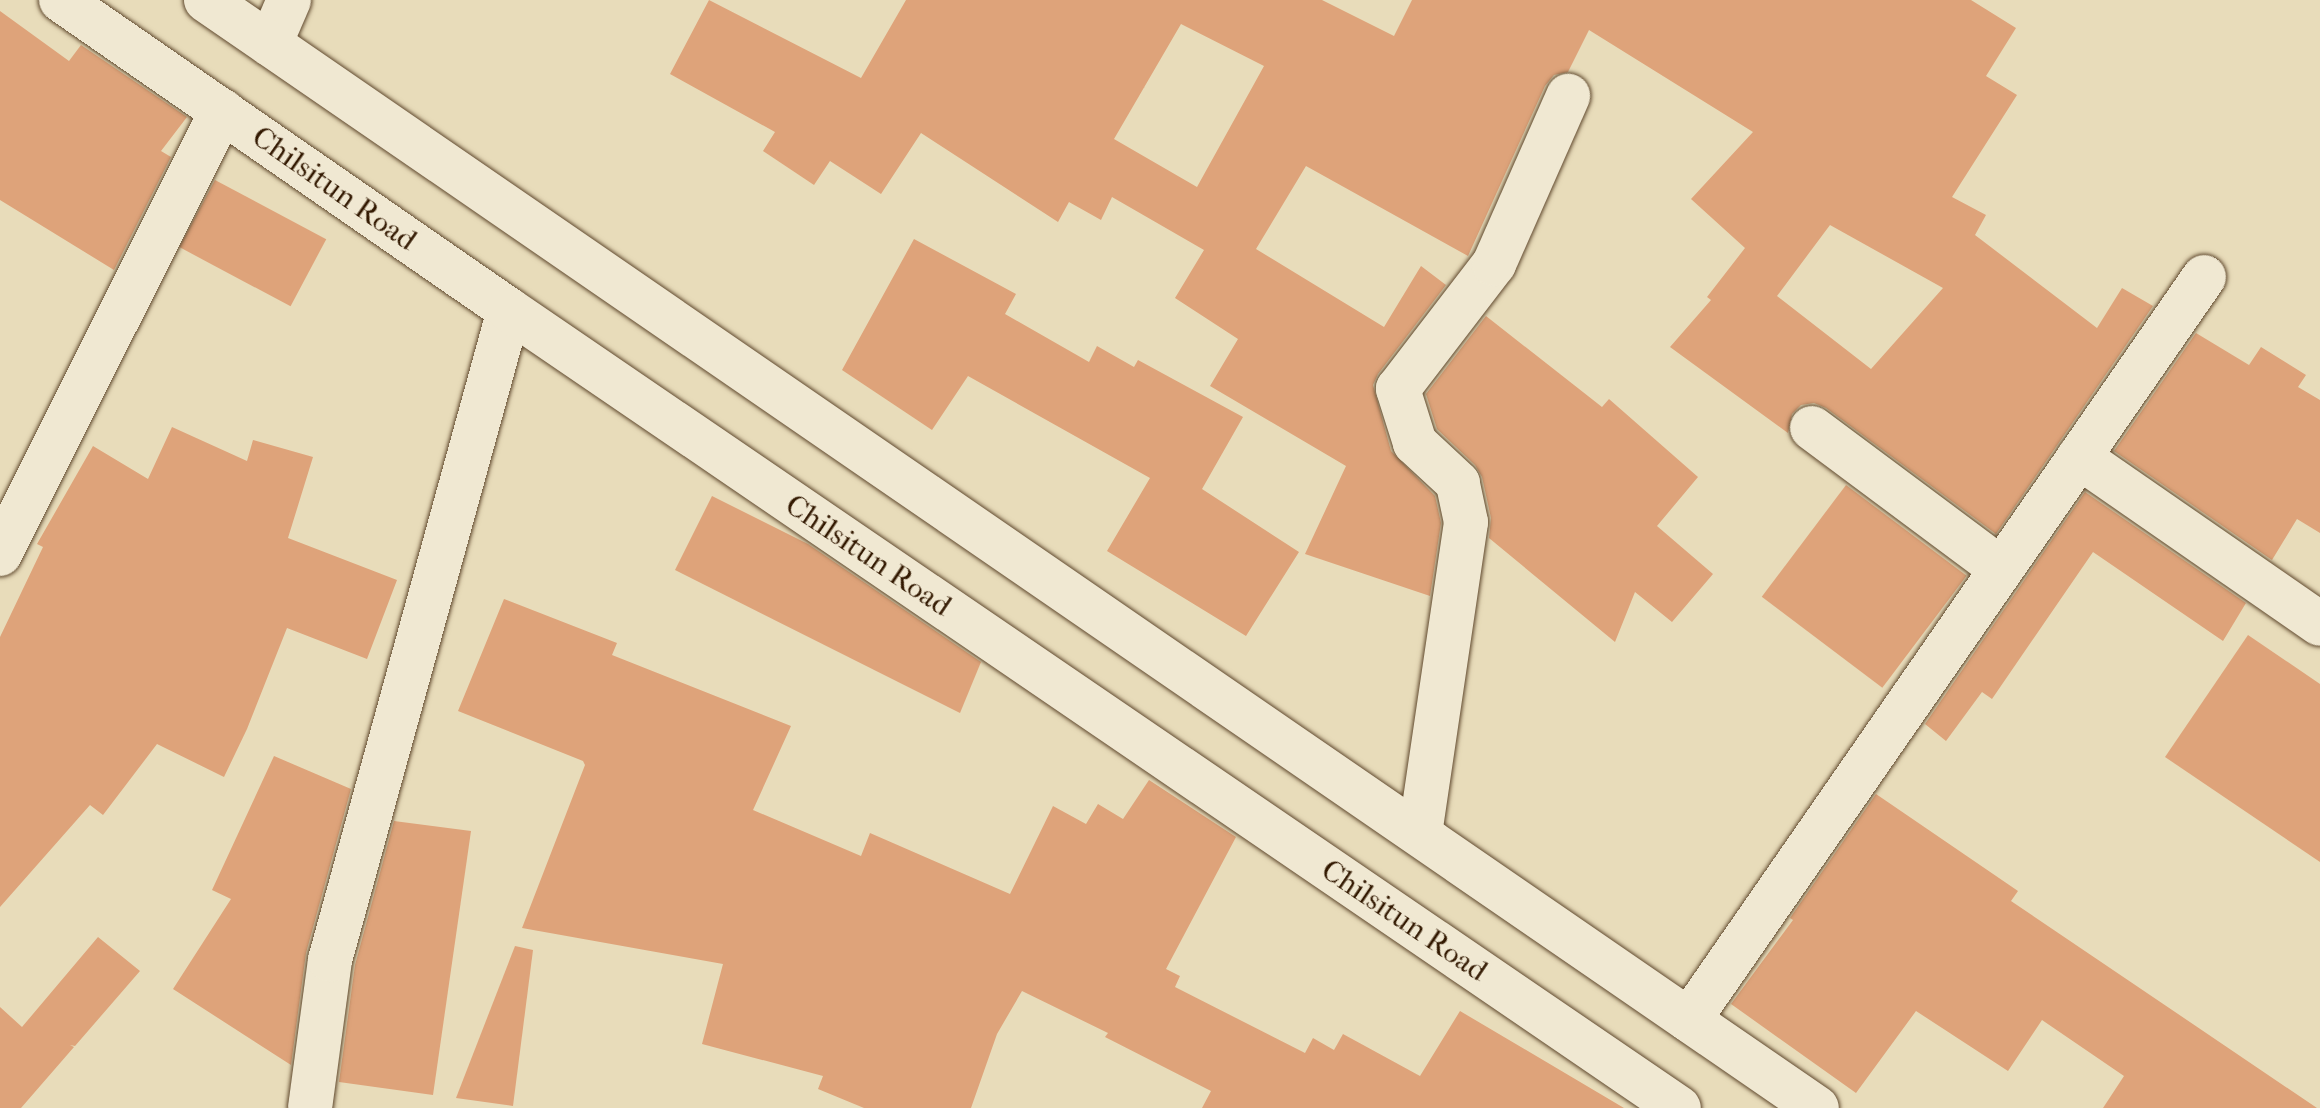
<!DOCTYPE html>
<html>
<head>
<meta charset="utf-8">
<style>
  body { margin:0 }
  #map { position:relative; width:2320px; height:1108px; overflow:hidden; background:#e8dcba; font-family:"IM FELL French Canon",serif }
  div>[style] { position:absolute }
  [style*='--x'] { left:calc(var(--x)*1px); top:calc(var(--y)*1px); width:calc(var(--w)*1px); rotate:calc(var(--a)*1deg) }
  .building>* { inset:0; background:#dea37a; transform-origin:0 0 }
  .roads { filter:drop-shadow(0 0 2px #60492e) drop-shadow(0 0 2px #60492e) }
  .street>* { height:44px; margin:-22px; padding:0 22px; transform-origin:22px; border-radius:22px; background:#f0e8d2 }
  .secondary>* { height:44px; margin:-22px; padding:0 22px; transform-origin:22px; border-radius:22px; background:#f0e8d2 }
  span { translate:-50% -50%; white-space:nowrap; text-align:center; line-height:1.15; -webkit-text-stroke:6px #f0e8d2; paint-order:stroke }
  .street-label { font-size:30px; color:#321800 }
</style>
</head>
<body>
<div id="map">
  <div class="building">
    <i style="clip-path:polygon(evenodd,709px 0,861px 78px,906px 0,1322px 0,1394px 36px,1412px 0,1971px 0,2016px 28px,1986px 76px,2017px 95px,1952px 197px,1986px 215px,1975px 235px,2097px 328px,2122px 288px,2153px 306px,1996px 534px,1826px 408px,1814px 403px,1801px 405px,1792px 414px,1788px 433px,1670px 347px,1711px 300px,1707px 297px,1745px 248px,1691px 199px,1753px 132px,1589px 30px,1568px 72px,1554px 75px,1545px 86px,1468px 256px,1306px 166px,1256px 249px,1384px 327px,1421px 266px,1446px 285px,1378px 374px,1373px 385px,1391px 451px,1435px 496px,1441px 523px,1430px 596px,1305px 554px,1346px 466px,1210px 386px,1238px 339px,1175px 298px,1204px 250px,1112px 197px,1101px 220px,1069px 202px,1058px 222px,921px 133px,881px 194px,830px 161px,814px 185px,763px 151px,775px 132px,670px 74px,709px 0,1181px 24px,1264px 66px,1197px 187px,1114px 139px,1181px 24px,709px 0,1830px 225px,1943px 288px,1871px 369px,1777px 296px,1830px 225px)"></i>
    <i style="clip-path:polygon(0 11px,69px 61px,81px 45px,187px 117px,161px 151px,171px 157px,114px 270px,0 200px)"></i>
    <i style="left:215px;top:180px;width:126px;height:76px;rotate:28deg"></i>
    <i style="clip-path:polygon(914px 239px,1016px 294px,1005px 314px,1089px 362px,1097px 346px,1134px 367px,1138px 360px,1243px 417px,1202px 489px,1299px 552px,1246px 636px,1107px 551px,1150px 478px,968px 376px,932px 430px,842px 370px)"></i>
    <i style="clip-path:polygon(1486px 316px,1602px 407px,1609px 399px,1698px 477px,1657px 526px,1713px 574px,1672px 622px,1635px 592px,1615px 642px,1489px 538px,1491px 518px,1482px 477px,1475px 465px,1437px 429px,1426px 394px)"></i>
    <i style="clip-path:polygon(2196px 333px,2249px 365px,2261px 347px,2306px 375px,2298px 387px,2320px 400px,2320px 533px,2297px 519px,2272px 560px,2114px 451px)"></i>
    <i style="clip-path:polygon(172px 427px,247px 461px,253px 440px,313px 457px,288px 538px,397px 580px,367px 659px,287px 628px,247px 729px,224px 777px,157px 744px,103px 815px,90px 805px,0 907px,0 637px,43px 547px,37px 544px,93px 446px,148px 479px)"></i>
    <i style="left:1846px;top:485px;width:151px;height:140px;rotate:37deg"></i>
    <i style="clip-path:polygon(2085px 492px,2246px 603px,2223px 641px,2093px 552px,1992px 699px,1982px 692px,1946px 741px,1925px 724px)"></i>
    <i style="clip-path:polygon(712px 496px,808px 544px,981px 662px,960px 713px,675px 570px)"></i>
    <i style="clip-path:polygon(504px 599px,617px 643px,612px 655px,791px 726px,753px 810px,861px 856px,870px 833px,1010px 894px,1053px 806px,1086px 824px,1098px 804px,1123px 819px,1149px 780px,1236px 837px,1166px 969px,1180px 976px,1175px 987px,1305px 1053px,1313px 1038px,1334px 1050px,1343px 1034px,1420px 1076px,1460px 1011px,1624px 1108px,1202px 1108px,1211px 1091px,1105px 1037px,1108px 1033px,1022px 991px,997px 1034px,971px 1108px,864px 1108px,818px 1089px,823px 1076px,702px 1044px,723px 964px,522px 928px,585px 765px,583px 761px,458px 711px)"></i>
    <i style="clip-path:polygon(2248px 635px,2320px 684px,2320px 862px,2165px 757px)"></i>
    <i style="clip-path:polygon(274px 756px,351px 789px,306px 953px,291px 1065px,173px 989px,231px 899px,212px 890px)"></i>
    <i style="clip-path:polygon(1876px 794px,2018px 891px,2011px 901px,2317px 1108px,2103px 1108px,2124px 1076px,2042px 1020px,2008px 1071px,1916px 1011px,1856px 1093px,1731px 1004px,1793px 920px,1790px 918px)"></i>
    <i style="clip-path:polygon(394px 821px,471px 831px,433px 1095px,339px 1082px,355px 965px)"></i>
    <i style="clip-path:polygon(98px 937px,140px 971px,75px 1046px,70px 1045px,74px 1047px,21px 1108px,0 1108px,0 1007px,22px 1027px)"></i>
    <i style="clip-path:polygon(515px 946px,533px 950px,513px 1106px,456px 1098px)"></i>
  </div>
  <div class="roads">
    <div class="street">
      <i style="--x:270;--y:44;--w:48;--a:-66.6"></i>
      <i style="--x:1812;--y:428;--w:236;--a:36.7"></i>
      <i style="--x:2079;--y:457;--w:293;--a:34.7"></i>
      <i style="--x:0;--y:554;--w:496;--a:-63.4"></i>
      <i style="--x:1420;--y:834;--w:315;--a:-81.6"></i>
      <i style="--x:1466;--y:522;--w:40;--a:-102"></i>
      <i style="--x:1458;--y:483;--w:59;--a:-137.1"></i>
      <i style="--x:1415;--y:443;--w:57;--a:-107.5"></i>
      <i style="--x:1398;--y:389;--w:158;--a:-52.5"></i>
      <i style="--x:1494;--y:264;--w:184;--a:-66.2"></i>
      <i style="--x:1689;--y:1020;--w:904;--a:-55.27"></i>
      <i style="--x:310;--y:1108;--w:149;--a:-82.3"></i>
      <i style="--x:330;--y:960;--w:674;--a:-74.6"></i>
    </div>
    <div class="secondary">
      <i style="--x:61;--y:0;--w:545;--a:34.68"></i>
      <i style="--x:509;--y:310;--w:1416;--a:34.3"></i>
      <i style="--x:206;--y:0;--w:1955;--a:34.52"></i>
    </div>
  </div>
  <div class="street-label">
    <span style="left:334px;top:189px;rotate:35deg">Chilsitun Road</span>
    <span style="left:868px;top:556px;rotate:34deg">Chilsitun Road</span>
    <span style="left:1404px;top:921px;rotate:34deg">Chilsitun Road</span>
  </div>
</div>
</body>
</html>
